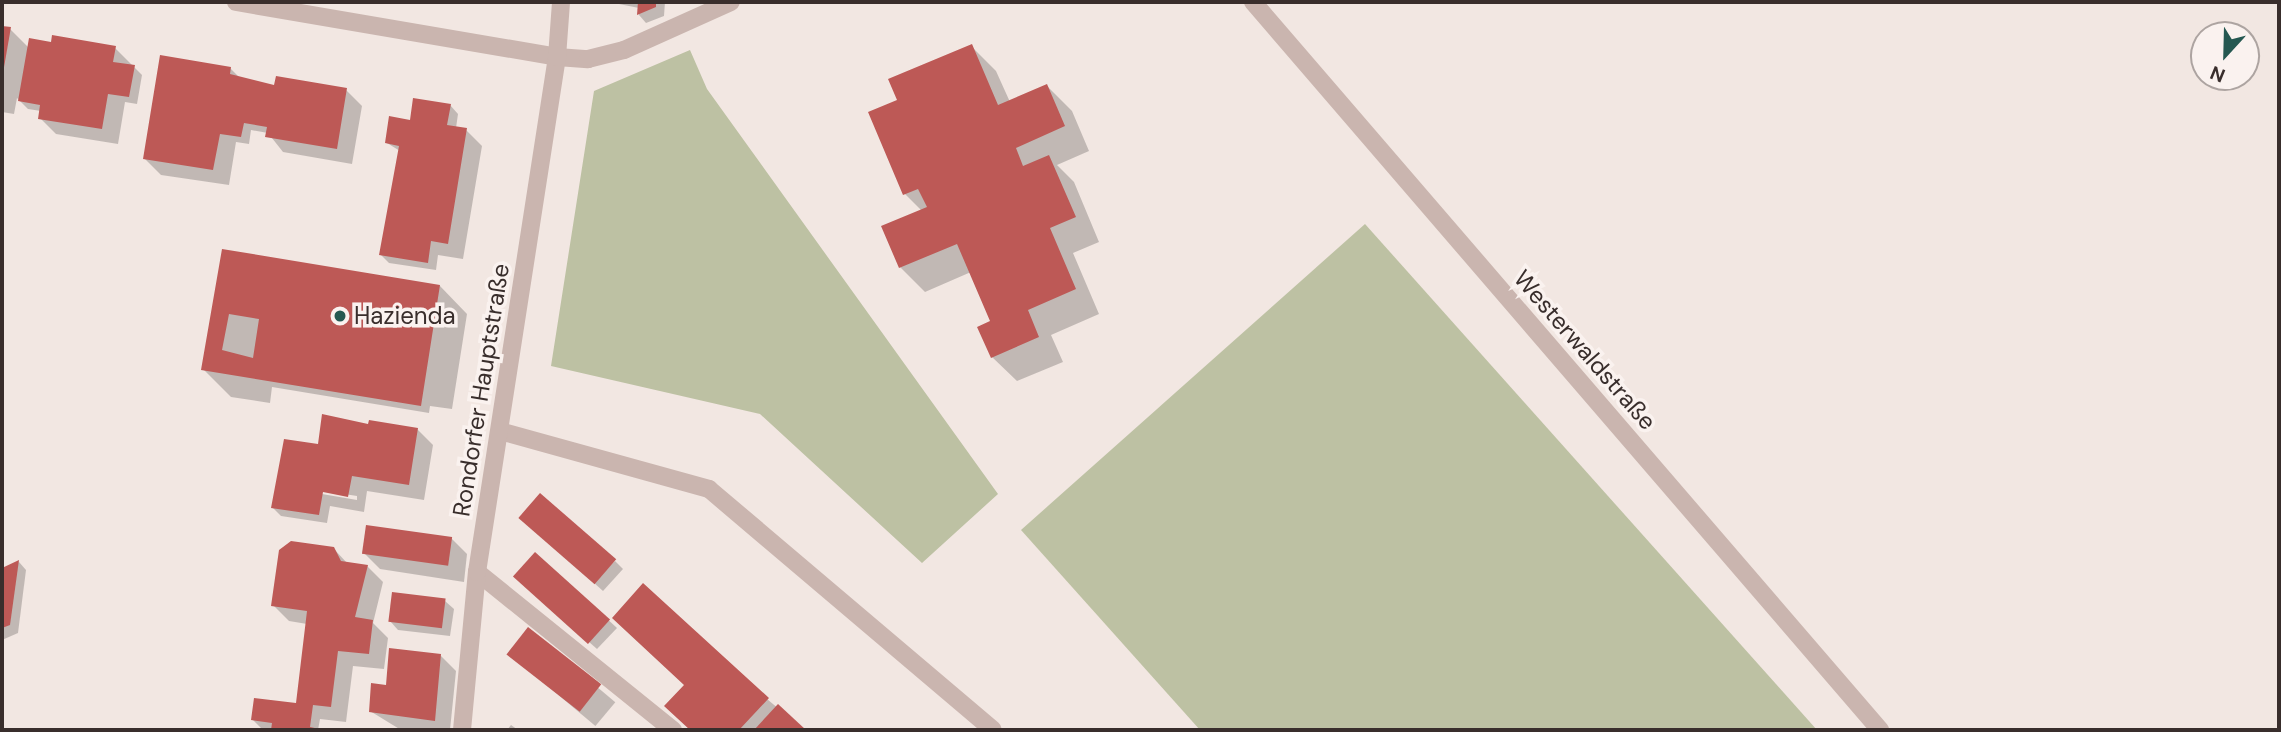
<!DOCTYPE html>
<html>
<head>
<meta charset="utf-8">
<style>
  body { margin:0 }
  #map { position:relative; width:2281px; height:732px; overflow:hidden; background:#f2e7e2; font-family:"DM Sans",sans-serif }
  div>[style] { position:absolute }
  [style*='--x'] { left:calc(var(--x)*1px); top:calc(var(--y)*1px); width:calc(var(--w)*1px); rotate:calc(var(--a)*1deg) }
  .green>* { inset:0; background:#bdc1a3 }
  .shadow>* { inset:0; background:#0003; transform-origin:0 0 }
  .building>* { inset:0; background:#bd5956; transform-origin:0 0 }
  .service>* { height:18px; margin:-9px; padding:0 9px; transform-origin:9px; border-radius:9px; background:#cab5af }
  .minor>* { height:18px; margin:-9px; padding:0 9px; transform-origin:9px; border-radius:9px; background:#cab5af }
  .tertiary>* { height:18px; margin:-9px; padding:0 9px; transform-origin:9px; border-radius:9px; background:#cab5af }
  .dots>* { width:19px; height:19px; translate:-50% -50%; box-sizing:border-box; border:4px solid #faf2ef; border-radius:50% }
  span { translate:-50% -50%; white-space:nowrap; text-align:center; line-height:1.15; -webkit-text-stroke:7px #faf2ef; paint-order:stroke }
  .poi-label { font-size:24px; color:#392e2c }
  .left { translate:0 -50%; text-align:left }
  .street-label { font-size:24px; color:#392e2c }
  .frame { position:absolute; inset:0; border:4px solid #392e2c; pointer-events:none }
  .north { position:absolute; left:2190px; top:21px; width:70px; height:70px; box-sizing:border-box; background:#faf2ef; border:2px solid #ada4a1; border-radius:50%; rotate:202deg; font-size:19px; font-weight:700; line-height:28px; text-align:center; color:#392e2c }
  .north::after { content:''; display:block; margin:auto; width:24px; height:32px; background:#255851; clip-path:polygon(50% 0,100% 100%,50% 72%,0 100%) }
</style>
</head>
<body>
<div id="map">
  <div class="green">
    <i style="clip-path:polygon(690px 50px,707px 89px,998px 494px,922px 563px,760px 414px,551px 366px,594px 91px)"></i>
    <i style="clip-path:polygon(1365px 224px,1817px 730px,1200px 730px,1021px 530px)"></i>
  </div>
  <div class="shadow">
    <i style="clip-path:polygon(609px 2px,665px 2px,664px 16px,646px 23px,639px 15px,639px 8px)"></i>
    <i style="clip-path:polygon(2px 28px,10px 29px,29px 48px,52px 44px,115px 48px,142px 75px,137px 104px,125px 102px,118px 144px,56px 134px,40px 118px,41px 111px,28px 109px,17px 98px,14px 114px,2px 112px)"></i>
    <i style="clip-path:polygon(971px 46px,996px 71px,1010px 102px,1047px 86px,1072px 111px,1089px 151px,1057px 165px,1074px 182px,1099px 242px,1073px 253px,1099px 314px,1051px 335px,1063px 362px,1017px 381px,992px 357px,992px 322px,971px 272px,925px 292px,900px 267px,922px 211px,905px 194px,899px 101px)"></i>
    <i style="clip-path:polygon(230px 68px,240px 78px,275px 87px,346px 90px,362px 106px,352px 164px,283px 152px,268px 133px,251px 130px,249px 144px,236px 142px,229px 185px,161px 175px,145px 159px)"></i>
    <i style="clip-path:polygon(450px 105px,458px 114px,456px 128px,466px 130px,482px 146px,463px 259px,438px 255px,436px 270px,389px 263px,381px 255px,400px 151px,387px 143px,411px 122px)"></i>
    <i style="clip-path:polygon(224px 251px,440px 286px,467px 314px,452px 409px,430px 406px,429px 413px,272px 387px,270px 403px,231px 397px,203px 369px)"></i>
    <i style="clip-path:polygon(evenodd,369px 426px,417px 429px,433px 445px,424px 500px,367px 491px,364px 512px,330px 506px,327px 523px,281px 516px,273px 508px,319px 446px,369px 426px,318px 490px,357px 496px,357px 500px,322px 494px,318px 490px)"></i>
    <i style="clip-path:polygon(451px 538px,467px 554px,464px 582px,380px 569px,364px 553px)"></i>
    <i style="clip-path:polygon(333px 548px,348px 564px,367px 566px,383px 582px,373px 623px,388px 638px,384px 669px,353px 666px,346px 722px,320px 719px,318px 730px,324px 730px,261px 728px,253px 720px,301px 706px,307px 624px,289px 621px,273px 605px)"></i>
    <i style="clip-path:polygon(615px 561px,623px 569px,603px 591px,593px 582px)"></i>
    <i style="clip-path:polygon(19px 562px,26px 570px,18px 633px,2px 640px,2px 570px)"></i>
    <i style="clip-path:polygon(531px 591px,590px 603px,617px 628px,597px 649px)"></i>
    <i style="clip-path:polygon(445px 601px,454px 609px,450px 636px,398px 630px,390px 621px)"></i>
    <i style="left:528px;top:629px;width:114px;height:31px;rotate:40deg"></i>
    <i style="clip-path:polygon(440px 655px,456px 671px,450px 730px,401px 730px,370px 711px)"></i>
    <i style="clip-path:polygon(767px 699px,804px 730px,691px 730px,666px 706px)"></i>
    <i style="clip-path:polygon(511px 725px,518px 730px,507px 730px)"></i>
  </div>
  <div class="building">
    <i style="clip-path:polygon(638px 2px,656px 2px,656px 7px,637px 15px)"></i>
    <i style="clip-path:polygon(2px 26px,11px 27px,3px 73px,2px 73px)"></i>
    <i style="clip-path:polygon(52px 35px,116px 46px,113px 62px,135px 65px,129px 97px,108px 94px,102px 129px,38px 119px,40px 105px,18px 101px,29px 38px,51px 42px)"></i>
    <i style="clip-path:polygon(972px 44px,998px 105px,1047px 84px,1065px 126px,1016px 148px,1023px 166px,1049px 155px,1076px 217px,1050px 228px,1076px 289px,1028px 310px,1039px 337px,991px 358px,977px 327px,990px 321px,957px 244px,899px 268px,881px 226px,927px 207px,918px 189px,903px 195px,868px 112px,897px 100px,888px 79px)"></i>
    <i style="clip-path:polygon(160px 55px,231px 67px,230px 74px,274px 85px,276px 76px,347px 88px,337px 149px,265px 137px,267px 127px,244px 123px,241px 137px,220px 134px,213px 170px,143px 159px)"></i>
    <i style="clip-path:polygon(413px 98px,451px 104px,447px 125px,467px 128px,448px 244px,431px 241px,428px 263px,379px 255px,399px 146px,385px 143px,389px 116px,410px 120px)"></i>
    <i style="clip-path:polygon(evenodd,222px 249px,440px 285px,421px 406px,201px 370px,222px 249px,229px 314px,259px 319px,253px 358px,222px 350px,229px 314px)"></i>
    <i style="clip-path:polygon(322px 414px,368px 424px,369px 420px,418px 428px,409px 485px,352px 476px,348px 497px,323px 492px,319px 515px,271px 508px,284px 439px,318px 444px)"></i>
    <i style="left:540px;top:493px;width:101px;height:33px;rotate:41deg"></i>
    <i style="left:366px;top:525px;width:87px;height:29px;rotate:8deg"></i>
    <i style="clip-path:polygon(291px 541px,334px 547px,341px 561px,368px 565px,355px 617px,373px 620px,369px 654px,338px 651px,331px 707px,313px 705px,310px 727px,324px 730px,271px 730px,272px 723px,251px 720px,254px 698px,296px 703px,307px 611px,271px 606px,279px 550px)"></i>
    <i style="left:535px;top:552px;width:101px;height:33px;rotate:42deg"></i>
    <i style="clip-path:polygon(19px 560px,10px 625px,2px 628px,2px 568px)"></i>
    <i style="clip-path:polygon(643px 583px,769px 698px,739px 730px,690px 730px,664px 706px,684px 685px,612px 618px)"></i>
    <i style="left:392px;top:592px;width:54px;height:30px;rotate:7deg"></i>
    <i style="left:528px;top:627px;width:93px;height:35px;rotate:38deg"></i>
    <i style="clip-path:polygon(389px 648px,441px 654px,435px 721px,369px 712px,371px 683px,386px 685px)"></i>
    <i style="clip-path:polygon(778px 704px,806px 730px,754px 730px)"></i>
  </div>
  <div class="service">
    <i style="--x:557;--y:57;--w:31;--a:4"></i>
    <i style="--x:588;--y:59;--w:37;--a:-14"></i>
    <i style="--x:624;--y:50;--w:117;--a:-24.2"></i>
    <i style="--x:500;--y:431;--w:217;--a:15.5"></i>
    <i style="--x:709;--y:489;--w:372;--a:40.3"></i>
    <i style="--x:477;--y:572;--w:252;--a:38.9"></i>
  </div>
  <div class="minor">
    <i style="--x:236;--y:2;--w:326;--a:9.7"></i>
    <i style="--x:1253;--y:2;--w:961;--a:49.26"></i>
  </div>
  <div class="tertiary">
    <i style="--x:462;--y:730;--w:159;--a:-84.6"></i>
    <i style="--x:477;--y:572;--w:521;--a:-81.17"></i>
    <i style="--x:557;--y:57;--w:55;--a:-85.8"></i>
  </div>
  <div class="dots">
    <i style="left:340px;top:316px;background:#255851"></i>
  </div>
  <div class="poi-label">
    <span class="left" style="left:354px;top:316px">Hazienda</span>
  </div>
  <div class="street-label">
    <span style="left:1585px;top:350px;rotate:49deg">Westerwaldstraße</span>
    <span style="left:481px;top:390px;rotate:-81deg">Rondorfer Hauptstraße</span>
  </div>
  <div class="frame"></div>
  <div class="north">N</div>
</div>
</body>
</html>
